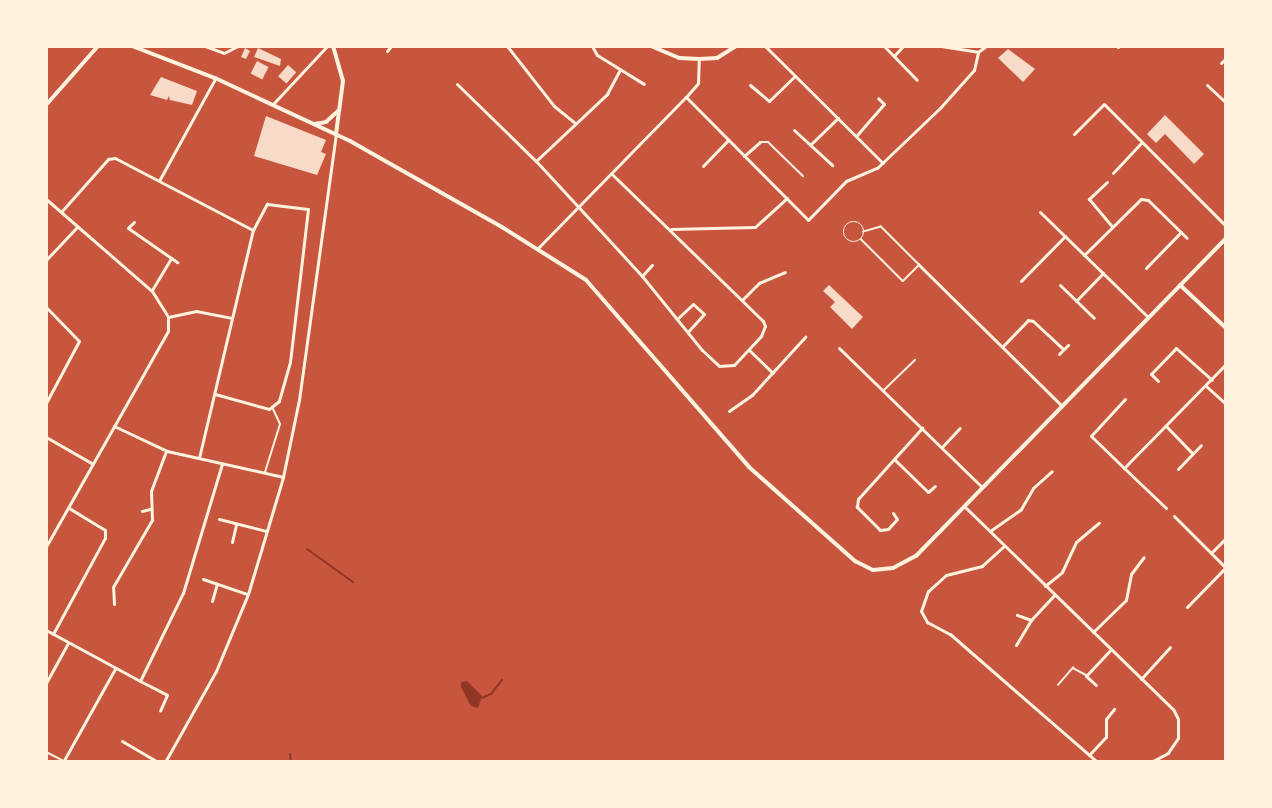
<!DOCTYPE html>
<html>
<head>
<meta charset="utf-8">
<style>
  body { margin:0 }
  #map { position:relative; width:1272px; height:808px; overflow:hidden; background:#c8553d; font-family:"PT Sans",sans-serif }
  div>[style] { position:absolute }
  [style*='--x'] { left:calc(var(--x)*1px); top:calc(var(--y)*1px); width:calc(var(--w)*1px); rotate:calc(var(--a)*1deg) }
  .water>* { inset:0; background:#8f3625 }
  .stream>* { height:2px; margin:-1px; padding:0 1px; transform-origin:1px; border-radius:1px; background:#8f3625 }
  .building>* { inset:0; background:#f7dbc8; transform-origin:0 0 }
  .service>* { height:1.5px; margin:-0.75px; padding:0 0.75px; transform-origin:0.75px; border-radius:0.75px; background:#fff3e0 }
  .service>.ring { margin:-0.75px; padding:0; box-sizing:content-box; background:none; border:1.5px solid #fff3e0; border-radius:50% }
  .pedestrian>* { height:2px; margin:-1px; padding:0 1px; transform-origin:1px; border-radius:1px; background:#fff3e0 }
  .minor>* { height:3px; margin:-1.5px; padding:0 1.5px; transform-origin:1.5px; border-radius:1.5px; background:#fff3e0 }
  .tertiary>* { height:4px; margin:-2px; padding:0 2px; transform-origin:2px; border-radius:2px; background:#fff3e0 }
  .secondary>* { height:4px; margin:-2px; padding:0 2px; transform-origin:2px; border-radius:2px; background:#fff3e0 }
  span { translate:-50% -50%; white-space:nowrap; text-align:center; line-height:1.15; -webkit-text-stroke:4.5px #fff3e0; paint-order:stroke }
  .frame { position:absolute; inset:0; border:48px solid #fff3e0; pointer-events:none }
</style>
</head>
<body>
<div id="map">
  <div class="water">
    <i style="clip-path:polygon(467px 681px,482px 696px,478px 708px,471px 706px,461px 687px,461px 682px)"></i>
  </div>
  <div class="stream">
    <i style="--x:307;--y:549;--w:57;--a:35.7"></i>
    <i style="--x:482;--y:698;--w:10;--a:-24"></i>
    <i style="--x:491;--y:694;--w:18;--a:-52"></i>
    <i style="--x:290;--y:754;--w:8;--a:83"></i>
  </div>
  <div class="building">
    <i style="clip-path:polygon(245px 48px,250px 51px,246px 59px,241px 57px)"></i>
    <i style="clip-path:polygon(258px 48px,281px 59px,280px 66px,254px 57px)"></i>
    <i style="clip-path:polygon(1008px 49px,1035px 69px,1023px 82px,998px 58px)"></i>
    <i style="left:257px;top:61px;width:13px;height:14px;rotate:27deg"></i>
    <i style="left:288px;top:65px;width:11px;height:15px;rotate:41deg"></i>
    <i style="clip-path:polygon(161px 77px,197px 91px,192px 105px,170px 100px,169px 96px,167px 100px,150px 95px)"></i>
    <i style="clip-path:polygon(1165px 115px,1204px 154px,1194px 164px,1165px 134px,1156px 143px,1147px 134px)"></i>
    <i style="clip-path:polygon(266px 116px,326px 140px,321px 152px,326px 154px,317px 175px,254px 156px)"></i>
    <i style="clip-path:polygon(829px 285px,863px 317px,852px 329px,830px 307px,835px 302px,823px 291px)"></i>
  </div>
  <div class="service">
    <i class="ring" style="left:844px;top:222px;width:18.5px;height:18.5px"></i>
    <i style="--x:861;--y:239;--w:59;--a:45"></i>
    <i style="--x:903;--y:281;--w:23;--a:-45"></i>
    <i style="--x:919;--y:265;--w:54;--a:-135"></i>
    <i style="--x:881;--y:227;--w:18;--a:164"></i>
    <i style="--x:884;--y:390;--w:43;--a:-44.1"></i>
    <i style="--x:1058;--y:685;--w:23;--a:-49"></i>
    <i style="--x:1073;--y:668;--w:15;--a:28"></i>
  </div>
  <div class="pedestrian">
    <i style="--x:760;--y:142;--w:8;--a:0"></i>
    <i style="--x:768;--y:142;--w:49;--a:44.2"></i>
    <i style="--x:265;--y:472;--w:50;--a:-72.6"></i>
    <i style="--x:280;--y:424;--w:19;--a:-115"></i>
    <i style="--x:46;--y:752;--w:18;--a:27"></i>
  </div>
  <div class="minor">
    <i style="--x:205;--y:46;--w:20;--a:20"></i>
    <i style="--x:224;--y:53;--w:16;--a:-27"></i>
    <i style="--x:507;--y:46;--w:76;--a:51.9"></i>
    <i style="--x:554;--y:106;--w:26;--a:39"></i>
    <i style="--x:592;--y:46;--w:10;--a:61"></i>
    <i style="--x:597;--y:55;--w:55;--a:31.7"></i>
    <i style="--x:765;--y:46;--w:166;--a:44.8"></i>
    <i style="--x:884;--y:46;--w:47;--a:45.9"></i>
    <i style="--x:941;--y:46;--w:37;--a:9"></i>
    <i style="--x:1118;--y:46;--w:1;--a:90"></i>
    <i style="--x:387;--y:51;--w:6;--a:-51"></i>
    <i style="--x:978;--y:52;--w:10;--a:-37"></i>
    <i style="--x:894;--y:56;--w:13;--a:-48"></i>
    <i style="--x:1221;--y:63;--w:7;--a:-45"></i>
    <i style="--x:457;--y:84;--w:110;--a:44.3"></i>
    <i style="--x:536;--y:161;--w:156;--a:47.3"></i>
    <i style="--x:642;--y:276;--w:95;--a:51"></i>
    <i style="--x:702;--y:350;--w:23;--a:43"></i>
    <i style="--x:719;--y:366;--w:15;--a:-4"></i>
    <i style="--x:734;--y:365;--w:40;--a:-47"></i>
    <i style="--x:761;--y:336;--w:11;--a:-68"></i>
    <i style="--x:765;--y:326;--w:5;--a:-112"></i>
    <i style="--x:763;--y:321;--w:212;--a:-135.8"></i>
    <i style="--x:750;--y:85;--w:25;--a:40"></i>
    <i style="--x:769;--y:101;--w:36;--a:-44"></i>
    <i style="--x:1207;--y:85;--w:26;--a:43"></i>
    <i style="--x:686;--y:97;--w:173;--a:45.2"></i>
    <i style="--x:808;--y:220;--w:54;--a:-45.7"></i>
    <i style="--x:846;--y:181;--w:34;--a:-23"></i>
    <i style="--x:877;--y:168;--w:87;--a:-43.6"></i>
    <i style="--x:940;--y:108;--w:51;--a:-48.2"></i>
    <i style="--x:974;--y:70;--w:18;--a:-77"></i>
    <i style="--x:273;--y:104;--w:79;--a:-47"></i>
    <i style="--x:794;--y:130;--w:52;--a:42.6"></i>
    <i style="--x:1074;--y:134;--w:42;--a:-45"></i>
    <i style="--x:1104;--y:104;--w:173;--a:45"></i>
    <i style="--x:857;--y:135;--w:41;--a:-48.9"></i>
    <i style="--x:884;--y:104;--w:8;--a:-135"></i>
    <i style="--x:810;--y:145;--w:39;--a:-44"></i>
    <i style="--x:744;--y:156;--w:21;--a:-41"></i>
    <i style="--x:536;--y:161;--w:98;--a:-43.3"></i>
    <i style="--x:607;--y:94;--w:26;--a:-62"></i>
    <i style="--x:703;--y:166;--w:36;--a:-46"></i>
    <i style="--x:1113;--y:173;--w:42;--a:-46.9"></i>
    <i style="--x:160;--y:179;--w:114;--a:-61.2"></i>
    <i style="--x:1107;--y:182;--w:25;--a:137"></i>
    <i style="--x:1089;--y:199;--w:35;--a:50"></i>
    <i style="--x:46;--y:199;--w:140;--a:41"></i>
    <i style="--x:152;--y:291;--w:31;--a:58"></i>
    <i style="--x:168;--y:317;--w:14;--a:90"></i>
    <i style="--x:168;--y:331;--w:248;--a:119.5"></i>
    <i style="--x:61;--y:212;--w:71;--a:-48.4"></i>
    <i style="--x:108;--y:159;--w:7;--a:-8"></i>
    <i style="--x:115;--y:158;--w:156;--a:27.6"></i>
    <i style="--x:1040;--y:212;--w:151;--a:44.2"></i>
    <i style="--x:134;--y:222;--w:8;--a:135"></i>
    <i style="--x:128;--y:228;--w:60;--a:34.8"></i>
    <i style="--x:671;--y:229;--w:84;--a:-1.4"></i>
    <i style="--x:755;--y:227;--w:43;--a:-42.2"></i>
    <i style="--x:537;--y:249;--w:213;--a:-45.6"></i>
    <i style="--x:686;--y:97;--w:18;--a:-49"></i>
    <i style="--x:698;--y:83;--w:24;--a:-88"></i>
    <i style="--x:1084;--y:255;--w:80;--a:-44.5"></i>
    <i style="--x:1141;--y:199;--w:7;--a:8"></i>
    <i style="--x:1148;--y:200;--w:54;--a:44.3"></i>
    <i style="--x:46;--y:260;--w:45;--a:-46.8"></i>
    <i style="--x:919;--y:265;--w:201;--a:44.6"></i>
    <i style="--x:1146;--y:268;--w:50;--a:-45.8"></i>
    <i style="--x:642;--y:276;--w:15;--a:-48"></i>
    <i style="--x:1021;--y:281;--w:63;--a:-45.6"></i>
    <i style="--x:1060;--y:285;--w:47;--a:44.1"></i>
    <i style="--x:152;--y:290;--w:37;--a:-59"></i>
    <i style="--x:742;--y:300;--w:24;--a:-45"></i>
    <i style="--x:759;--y:283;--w:28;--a:-23"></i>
    <i style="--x:1076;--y:301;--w:39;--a:-46"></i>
    <i style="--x:46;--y:307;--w:47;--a:45.9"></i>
    <i style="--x:79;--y:341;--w:70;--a:118"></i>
    <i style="--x:168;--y:317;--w:29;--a:-12"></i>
    <i style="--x:196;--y:311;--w:36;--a:11"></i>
    <i style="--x:677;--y:319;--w:22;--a:-43"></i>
    <i style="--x:693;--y:304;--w:15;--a:42"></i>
    <i style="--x:704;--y:314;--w:24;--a:132"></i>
    <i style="--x:1003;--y:346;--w:36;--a:-46"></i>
    <i style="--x:1028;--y:320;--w:5;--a:11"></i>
    <i style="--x:1033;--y:321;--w:41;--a:43"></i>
    <i style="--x:839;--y:348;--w:199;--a:44.2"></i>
    <i style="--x:749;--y:350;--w:33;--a:44"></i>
    <i style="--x:1059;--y:354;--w:13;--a:-45"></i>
    <i style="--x:1158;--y:381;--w:10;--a:-135"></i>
    <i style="--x:1151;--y:374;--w:36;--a:-46"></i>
    <i style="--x:1176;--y:348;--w:48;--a:41.6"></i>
    <i style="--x:1206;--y:386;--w:27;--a:42"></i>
    <i style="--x:1125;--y:399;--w:50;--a:132.6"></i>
    <i style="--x:1091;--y:436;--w:46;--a:44.1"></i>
    <i style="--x:1124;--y:468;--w:146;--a:-45.6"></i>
    <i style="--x:729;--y:411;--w:28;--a:-35"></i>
    <i style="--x:752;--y:395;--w:79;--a:-47.6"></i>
    <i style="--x:114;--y:426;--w:59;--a:25.3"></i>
    <i style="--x:167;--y:451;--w:119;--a:12.6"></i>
    <i style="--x:1166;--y:426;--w:37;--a:46"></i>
    <i style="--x:46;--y:437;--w:54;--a:29.9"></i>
    <i style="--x:942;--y:447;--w:26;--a:-47"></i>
    <i style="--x:199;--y:458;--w:234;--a:-76.7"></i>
    <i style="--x:253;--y:230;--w:30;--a:-62"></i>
    <i style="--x:267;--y:204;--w:41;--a:7"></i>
    <i style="--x:308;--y:209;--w:154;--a:96.7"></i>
    <i style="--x:290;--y:362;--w:41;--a:105.8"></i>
    <i style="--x:279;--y:401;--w:13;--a:141"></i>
    <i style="--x:269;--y:409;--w:56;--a:-164.5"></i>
    <i style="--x:895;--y:460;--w:46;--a:44.1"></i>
    <i style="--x:928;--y:492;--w:9;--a:-41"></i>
    <i style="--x:1124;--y:468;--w:58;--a:43.6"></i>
    <i style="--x:1178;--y:469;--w:33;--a:-46"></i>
    <i style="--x:964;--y:506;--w:291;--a:44.2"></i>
    <i style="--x:1173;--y:709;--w:11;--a:63"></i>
    <i style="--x:1178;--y:719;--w:19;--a:90"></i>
    <i style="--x:1178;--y:738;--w:18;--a:124"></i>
    <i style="--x:1168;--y:753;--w:19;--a:152"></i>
    <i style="--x:142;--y:511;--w:8;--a:-14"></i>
    <i style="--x:893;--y:513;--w:7;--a:56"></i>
    <i style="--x:897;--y:519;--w:13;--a:132"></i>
    <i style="--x:888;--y:529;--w:8;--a:173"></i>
    <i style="--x:880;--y:530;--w:33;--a:-135"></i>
    <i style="--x:857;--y:507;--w:8;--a:-83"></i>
    <i style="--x:858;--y:499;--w:96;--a:-48"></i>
    <i style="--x:1174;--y:516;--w:52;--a:45"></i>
    <i style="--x:1211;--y:553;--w:21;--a:-45"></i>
    <i style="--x:219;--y:519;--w:49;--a:14.3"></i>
    <i style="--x:990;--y:531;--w:38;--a:-35"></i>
    <i style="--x:1021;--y:509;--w:24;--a:-60"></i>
    <i style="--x:1033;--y:488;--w:25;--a:-42"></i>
    <i style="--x:232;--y:542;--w:18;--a:-77"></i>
    <i style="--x:1004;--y:546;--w:30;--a:138"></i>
    <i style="--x:982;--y:566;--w:37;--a:166"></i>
    <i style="--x:946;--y:575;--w:24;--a:138"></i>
    <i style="--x:928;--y:591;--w:21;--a:109"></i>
    <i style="--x:921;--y:611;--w:13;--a:61"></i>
    <i style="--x:927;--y:622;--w:26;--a:28"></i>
    <i style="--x:950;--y:634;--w:195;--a:41"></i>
    <i style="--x:1211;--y:553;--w:21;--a:45"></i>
    <i style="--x:203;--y:579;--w:46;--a:18.8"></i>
    <i style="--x:1045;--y:586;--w:22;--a:-39"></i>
    <i style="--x:1062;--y:572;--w:33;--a:-65"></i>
    <i style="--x:1076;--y:542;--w:30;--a:-40"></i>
    <i style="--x:212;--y:601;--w:18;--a:-74"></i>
    <i style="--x:114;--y:604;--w:17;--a:-93"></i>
    <i style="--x:113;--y:587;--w:78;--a:-59.8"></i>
    <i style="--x:152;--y:520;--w:29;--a:-92"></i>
    <i style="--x:151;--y:491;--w:43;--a:-69.4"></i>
    <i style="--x:1187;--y:607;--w:54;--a:-45.7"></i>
    <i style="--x:1031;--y:620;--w:34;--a:-47"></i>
    <i style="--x:46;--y:630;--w:107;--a:28.5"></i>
    <i style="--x:140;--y:681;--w:98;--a:-64"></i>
    <i style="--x:183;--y:593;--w:135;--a:-73.2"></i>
    <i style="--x:1093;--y:632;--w:46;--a:-44.1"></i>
    <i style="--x:1126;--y:600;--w:26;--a:-79"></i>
    <i style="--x:1131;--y:574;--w:21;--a:-53"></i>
    <i style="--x:53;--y:634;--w:109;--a:-61.6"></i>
    <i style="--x:105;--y:538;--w:8;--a:-90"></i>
    <i style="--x:105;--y:530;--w:42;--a:-148.6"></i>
    <i style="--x:1016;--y:645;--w:29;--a:-59"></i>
    <i style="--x:1031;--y:620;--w:15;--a:-160"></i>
    <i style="--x:1141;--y:679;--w:43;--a:-47.8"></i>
    <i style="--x:140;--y:681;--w:30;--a:27"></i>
    <i style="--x:167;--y:695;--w:17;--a:114"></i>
    <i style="--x:46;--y:683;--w:46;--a:-61.2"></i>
    <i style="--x:1096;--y:685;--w:13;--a:-138"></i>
    <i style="--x:1086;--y:676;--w:35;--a:-47"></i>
    <i style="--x:122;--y:741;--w:42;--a:30.3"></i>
    <i style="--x:1089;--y:755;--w:25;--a:-47"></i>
    <i style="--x:1106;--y:737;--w:18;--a:-90"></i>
    <i style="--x:1106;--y:719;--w:13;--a:-51"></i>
    <i style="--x:63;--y:762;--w:107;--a:-60.8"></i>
    <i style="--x:165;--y:762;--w:104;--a:-60.7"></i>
    <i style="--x:216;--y:671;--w:83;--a:-67.4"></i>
    <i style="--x:248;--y:594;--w:122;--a:-73.3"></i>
    <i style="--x:283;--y:477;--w:79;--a:-78.3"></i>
    <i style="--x:299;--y:400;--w:269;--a:-82.1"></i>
  </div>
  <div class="tertiary">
    <i style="--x:333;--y:46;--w:36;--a:74"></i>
    <i style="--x:343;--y:81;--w:53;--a:97.5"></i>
    <i style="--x:651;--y:46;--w:30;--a:23"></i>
    <i style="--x:679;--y:58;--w:20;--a:3"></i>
    <i style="--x:699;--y:59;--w:18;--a:-3"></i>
    <i style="--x:717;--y:58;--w:22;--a:-32"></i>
    <i style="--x:314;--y:124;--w:12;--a:-9"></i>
    <i style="--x:326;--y:122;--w:16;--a:-43"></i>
    <i style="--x:1180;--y:285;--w:63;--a:43.1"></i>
  </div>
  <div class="secondary">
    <i style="--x:132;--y:46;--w:89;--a:21.1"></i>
    <i style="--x:215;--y:78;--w:149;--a:25"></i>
    <i style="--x:350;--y:141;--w:175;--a:29.5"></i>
    <i style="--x:502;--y:227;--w:99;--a:32.2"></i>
    <i style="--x:586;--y:280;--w:248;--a:48.9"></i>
    <i style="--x:749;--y:467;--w:142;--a:41.6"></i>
    <i style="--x:855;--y:561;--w:20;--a:27"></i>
    <i style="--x:873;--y:570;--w:20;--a:-6"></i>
    <i style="--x:893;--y:568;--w:26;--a:-28"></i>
    <i style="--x:916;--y:556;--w:444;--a:-45.7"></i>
    <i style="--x:46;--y:105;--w:79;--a:-48.6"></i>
  </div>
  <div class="frame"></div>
</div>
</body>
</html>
